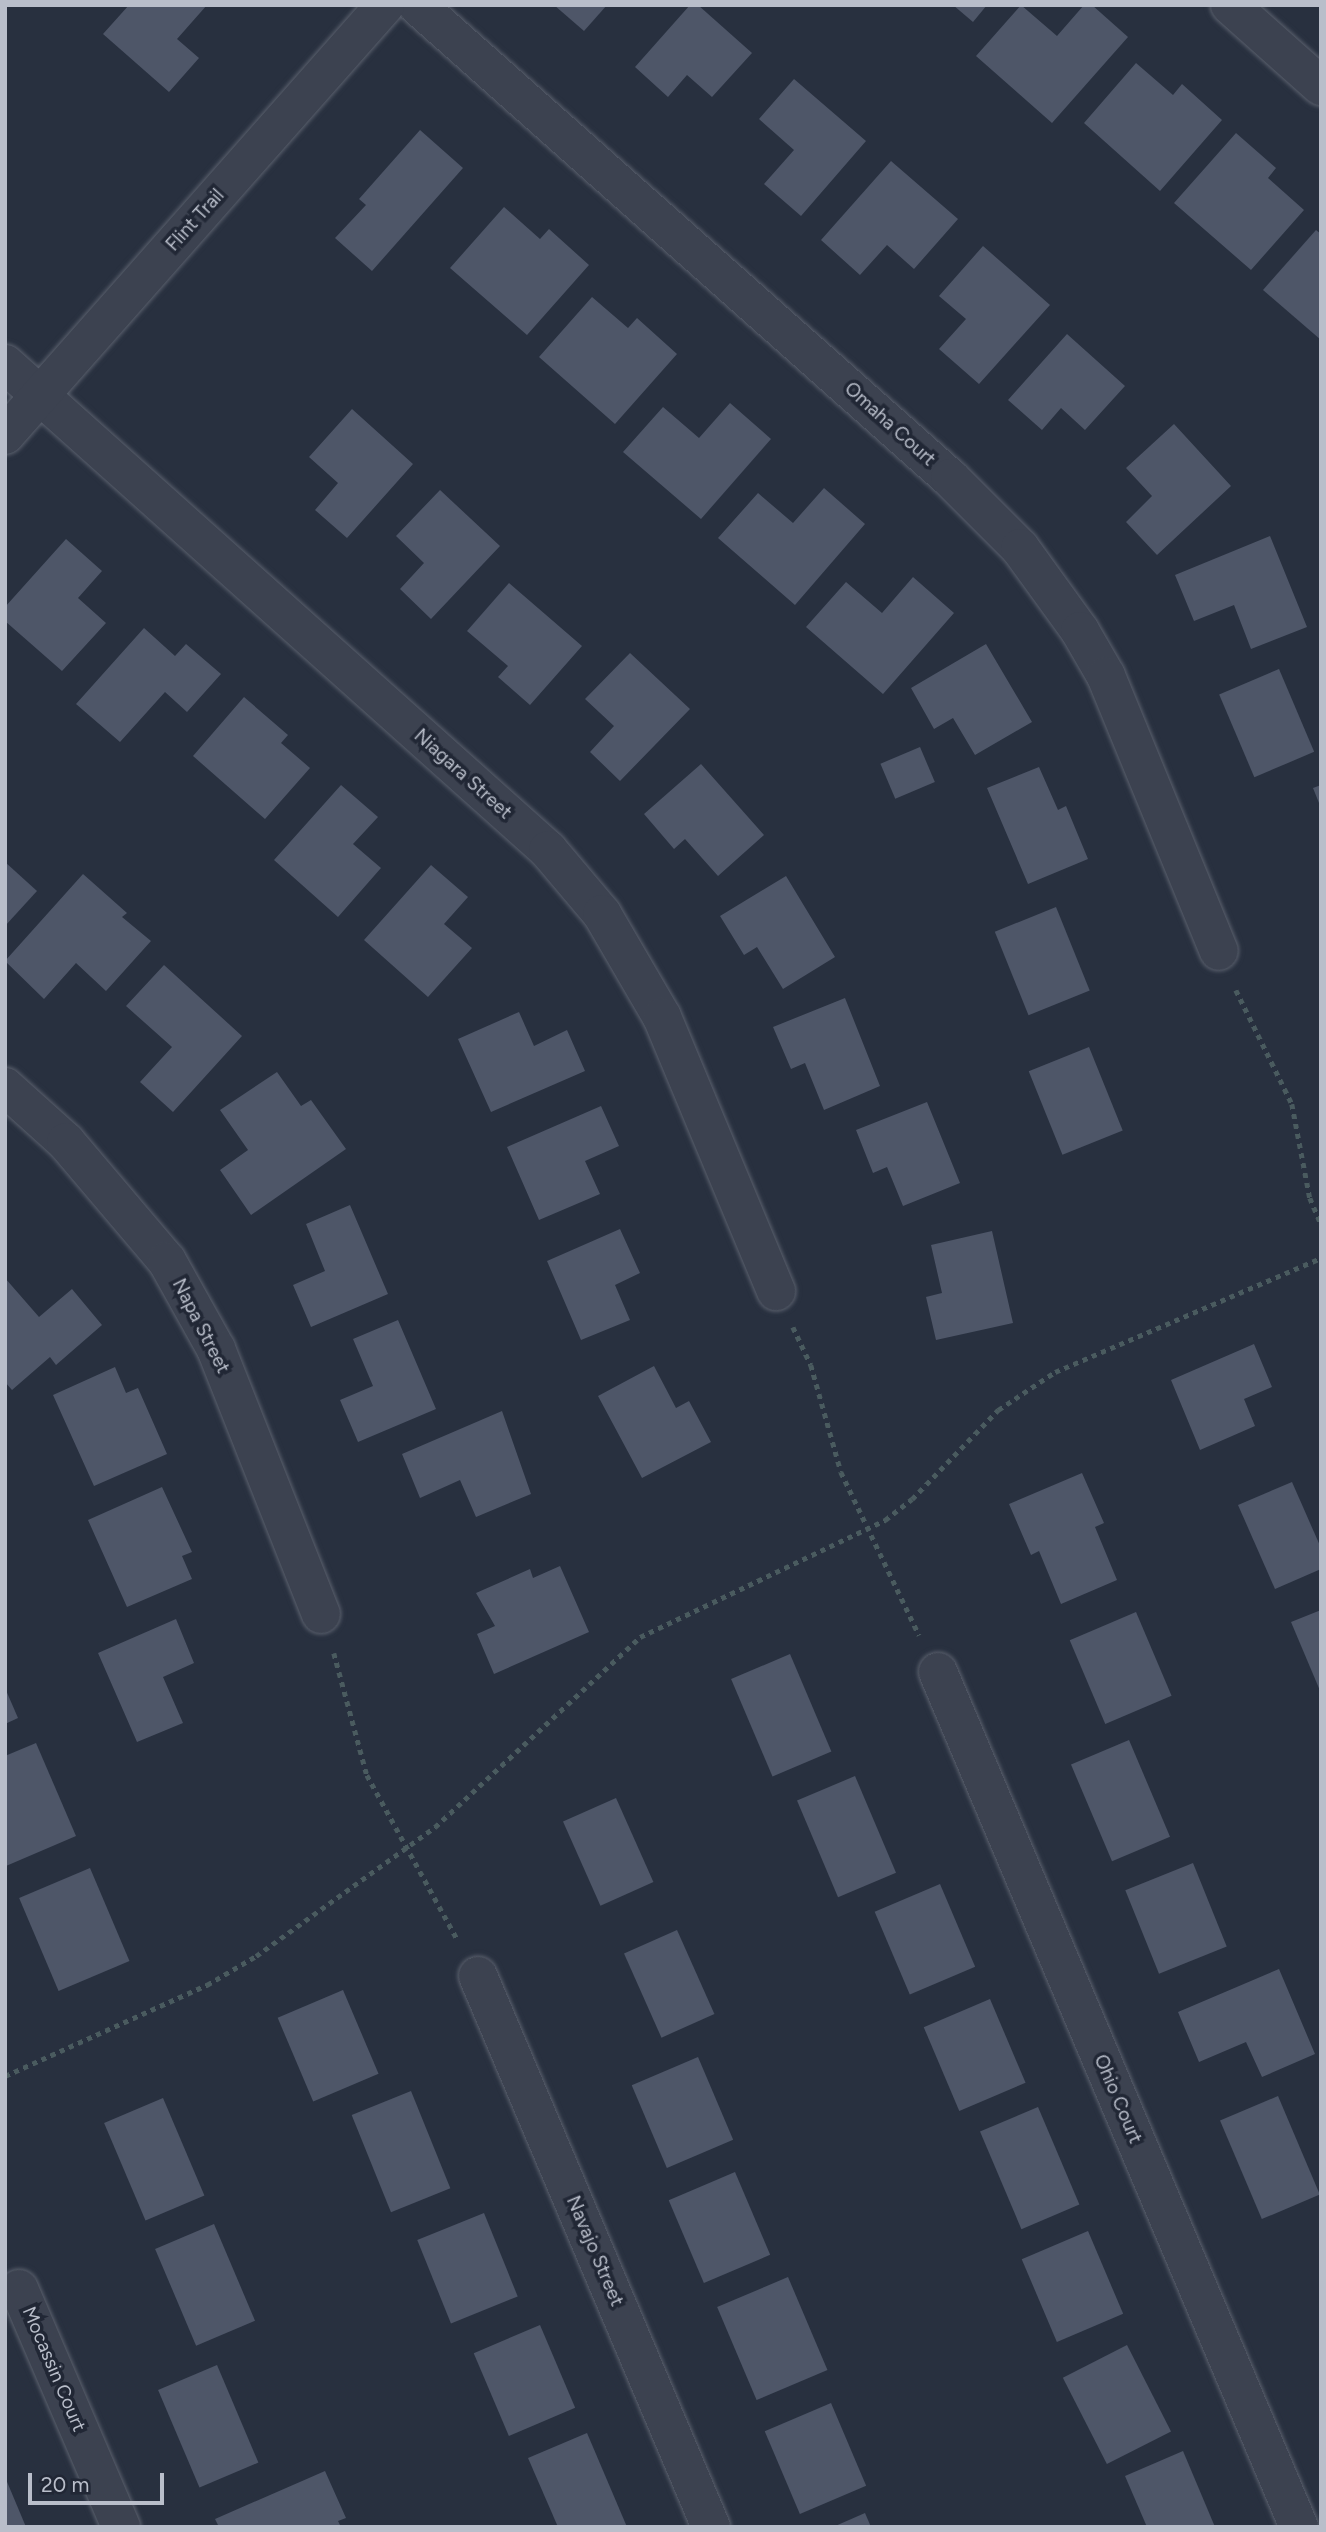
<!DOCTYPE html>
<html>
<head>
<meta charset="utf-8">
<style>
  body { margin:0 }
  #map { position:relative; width:1326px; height:2532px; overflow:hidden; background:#28303f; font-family:Figtree,sans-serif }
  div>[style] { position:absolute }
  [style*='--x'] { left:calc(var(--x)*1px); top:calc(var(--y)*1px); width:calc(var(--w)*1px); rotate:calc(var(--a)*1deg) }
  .building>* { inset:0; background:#4e5668; transform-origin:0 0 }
  .path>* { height:4.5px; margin-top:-2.25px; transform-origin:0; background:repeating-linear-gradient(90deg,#4a5b5f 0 5px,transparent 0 10px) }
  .roads { filter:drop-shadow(0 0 2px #5a606d) drop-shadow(0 0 2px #5a606d) }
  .minor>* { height:38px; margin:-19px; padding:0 19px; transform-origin:19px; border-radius:19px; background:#3c4250 }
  span { translate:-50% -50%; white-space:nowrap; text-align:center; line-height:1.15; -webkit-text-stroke:7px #212735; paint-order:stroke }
  .street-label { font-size:19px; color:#b9beca }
  .frame { position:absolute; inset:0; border:7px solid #b9beca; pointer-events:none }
  .scale { position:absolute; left:28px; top:2473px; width:136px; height:32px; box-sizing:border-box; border:4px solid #b9beca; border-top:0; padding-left:9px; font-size:21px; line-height:24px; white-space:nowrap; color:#b9beca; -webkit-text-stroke:5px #212735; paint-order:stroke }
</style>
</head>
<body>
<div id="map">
  <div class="building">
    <i style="clip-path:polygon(129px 5px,207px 5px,177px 39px,199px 58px,169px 92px,103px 34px)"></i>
    <i style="clip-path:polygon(554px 5px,607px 5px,584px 31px)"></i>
    <i style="clip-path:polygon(690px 5px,698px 5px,752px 53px,712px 97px,687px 75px,668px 97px,635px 67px)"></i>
    <i style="clip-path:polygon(953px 5px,987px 5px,973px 22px)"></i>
    <i style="clip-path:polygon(1021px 5px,1057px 36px,1084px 5px,1092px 5px,1128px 37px,1052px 123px,976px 56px)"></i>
    <i style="clip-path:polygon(1136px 63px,1173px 95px,1182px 84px,1222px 120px,1160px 191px,1084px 123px)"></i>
    <i style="clip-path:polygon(794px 79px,866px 141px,801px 216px,764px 184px,794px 150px,759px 119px)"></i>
    <i style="clip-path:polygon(420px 130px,463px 168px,372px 271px,335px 238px,366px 205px,359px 199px)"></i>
    <i style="clip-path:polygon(1236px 133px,1276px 168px,1268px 178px,1304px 210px,1251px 270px,1174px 203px)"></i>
    <i style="clip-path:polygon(891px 161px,958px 219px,914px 269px,887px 245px,860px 275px,821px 240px)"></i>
    <i style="clip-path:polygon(504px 207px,540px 239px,549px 229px,589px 265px,527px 335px,450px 268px)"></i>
    <i style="clip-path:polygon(1316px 230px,1321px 234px,1321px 340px,1263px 290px)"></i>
    <i style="clip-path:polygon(983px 246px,1050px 305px,979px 384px,939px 349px,966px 319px,939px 296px)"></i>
    <i style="clip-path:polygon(592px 297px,628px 328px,637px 318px,677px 354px,615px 424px,539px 357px)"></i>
    <i style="clip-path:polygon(1067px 334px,1125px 386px,1085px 430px,1061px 408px,1042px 430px,1008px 400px)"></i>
    <i style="clip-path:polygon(730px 403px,771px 439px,701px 519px,623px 452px,663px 407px,699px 438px)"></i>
    <i style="clip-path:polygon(352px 409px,413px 464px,347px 538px,315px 510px,338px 483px,309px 457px)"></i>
    <i style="clip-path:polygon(1174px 424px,1231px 486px,1157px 555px,1126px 522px,1152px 496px,1126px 468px)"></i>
    <i style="clip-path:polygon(824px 488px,865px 524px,795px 605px,718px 538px,758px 493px,793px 523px)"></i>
    <i style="clip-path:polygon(440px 490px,500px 546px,431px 619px,400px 589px,424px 563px,396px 536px)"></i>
    <i style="clip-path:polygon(1270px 536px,1307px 627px,1251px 649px,1234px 605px,1194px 621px,1175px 575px)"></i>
    <i style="clip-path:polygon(66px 539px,102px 571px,78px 598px,106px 623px,62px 671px,5px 621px,5px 607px)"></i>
    <i style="clip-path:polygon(913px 577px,954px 613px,883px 694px,806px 627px,846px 582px,882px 613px)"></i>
    <i style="clip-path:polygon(509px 583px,582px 646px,530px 705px,498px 677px,508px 666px,467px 631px)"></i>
    <i style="clip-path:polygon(144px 628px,175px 656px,186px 644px,221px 674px,187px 712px,165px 692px,120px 742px,76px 704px)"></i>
    <i style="clip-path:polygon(986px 644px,1032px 722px,975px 755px,953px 718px,934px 729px,911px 688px)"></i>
    <i style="clip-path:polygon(630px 653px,690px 709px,620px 781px,590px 752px,614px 726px,585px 699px)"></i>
    <i style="left:1279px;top:669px;width:90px;height:65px;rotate:67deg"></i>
    <i style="clip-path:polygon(244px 697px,288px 735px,281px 743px,310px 768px,265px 819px,193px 756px)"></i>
    <i style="left:920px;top:747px;width:38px;height:43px;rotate:67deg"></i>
    <i style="clip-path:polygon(701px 764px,764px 835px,718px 876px,685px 839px,674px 849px,644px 814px)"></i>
    <i style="clip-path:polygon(1039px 767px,1058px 810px,1066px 806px,1088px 859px,1028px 884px,987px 788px)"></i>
    <i style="clip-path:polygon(341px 785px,378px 817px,353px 844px,381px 868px,338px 917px,274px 860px)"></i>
    <i style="clip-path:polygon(1321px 785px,1321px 808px,1313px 788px)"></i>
    <i style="clip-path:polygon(5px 862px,37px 891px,5px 926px)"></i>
    <i style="clip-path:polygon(431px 865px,468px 897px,444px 924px,472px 948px,428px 997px,364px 940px)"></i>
    <i style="clip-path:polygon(83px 874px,127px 913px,122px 917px,151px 941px,106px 991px,76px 963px,44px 999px,5px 961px)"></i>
    <i style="clip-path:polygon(786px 876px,835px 957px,783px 989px,757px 947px,744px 955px,720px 916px)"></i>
    <i style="left:1056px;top:907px;width:90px;height:66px;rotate:68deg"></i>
    <i style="clip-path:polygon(164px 965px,242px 1036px,173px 1112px,140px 1082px,172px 1047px,126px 1006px)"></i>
    <i style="clip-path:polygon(845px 998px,880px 1086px,824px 1110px,805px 1063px,791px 1069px,773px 1027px)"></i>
    <i style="clip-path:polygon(519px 1012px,534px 1046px,567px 1030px,585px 1071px,491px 1112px,458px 1039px)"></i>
    <i style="left:1089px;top:1047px;width:90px;height:65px;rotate:68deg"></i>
    <i style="clip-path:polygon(277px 1072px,301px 1106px,311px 1100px,346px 1149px,251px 1215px,220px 1170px,248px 1150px,220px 1110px)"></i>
    <i style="clip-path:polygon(927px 1102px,960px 1183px,903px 1206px,887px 1167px,873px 1173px,856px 1130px)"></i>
    <i style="clip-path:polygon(601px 1106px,619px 1146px,585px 1161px,600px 1194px,539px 1220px,507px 1147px)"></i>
    <i style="clip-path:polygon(350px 1205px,388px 1294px,311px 1327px,293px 1285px,325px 1271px,306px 1224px)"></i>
    <i style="clip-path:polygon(620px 1229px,640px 1273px,615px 1285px,630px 1320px,581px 1340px,547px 1261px)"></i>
    <i style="clip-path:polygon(992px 1231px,1013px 1323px,936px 1340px,926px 1297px,942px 1293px,931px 1245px)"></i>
    <i style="clip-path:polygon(5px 1278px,39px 1317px,72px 1289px,102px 1325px,56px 1365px,50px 1357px,12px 1390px,5px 1382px)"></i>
    <i style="clip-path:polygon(398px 1320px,436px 1409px,358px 1442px,340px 1400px,373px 1386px,353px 1339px)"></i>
    <i style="clip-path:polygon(1254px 1344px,1272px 1387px,1244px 1399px,1255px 1426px,1200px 1450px,1171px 1380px)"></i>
    <i style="clip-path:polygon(654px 1366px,676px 1408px,689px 1401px,711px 1442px,642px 1478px,598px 1396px)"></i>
    <i style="clip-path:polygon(115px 1367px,126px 1393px,138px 1388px,167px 1454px,94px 1486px,53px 1395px)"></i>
    <i style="clip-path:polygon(502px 1411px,531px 1494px,476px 1517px,460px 1480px,420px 1498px,402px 1454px)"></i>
    <i style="clip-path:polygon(1082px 1473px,1104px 1523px,1095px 1527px,1117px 1580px,1061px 1604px,1039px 1551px,1031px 1555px,1009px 1504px)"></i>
    <i style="clip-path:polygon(1292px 1482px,1321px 1548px,1321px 1569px,1275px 1589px,1238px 1505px)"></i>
    <i style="clip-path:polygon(162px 1487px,192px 1552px,182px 1556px,192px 1579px,127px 1607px,88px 1520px)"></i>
    <i style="clip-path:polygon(560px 1566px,589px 1632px,494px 1674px,477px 1634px,495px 1626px,476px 1593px,530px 1569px,533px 1578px)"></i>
    <i style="clip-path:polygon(1321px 1610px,1321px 1693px,1291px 1622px)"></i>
    <i style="left:1136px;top:1612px;width:91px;height:72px;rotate:67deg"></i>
    <i style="clip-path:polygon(176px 1619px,194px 1663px,163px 1677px,183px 1723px,137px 1742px,98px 1653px)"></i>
    <i style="left:790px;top:1654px;width:106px;height:64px;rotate:67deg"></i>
    <i style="clip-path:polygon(5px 1688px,18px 1718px,5px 1724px)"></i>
    <i style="left:1129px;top:1740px;width:105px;height:63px;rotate:67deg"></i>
    <i style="clip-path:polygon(36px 1743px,76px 1836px,6px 1866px,5px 1756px)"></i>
    <i style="left:855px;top:1776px;width:105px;height:63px;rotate:67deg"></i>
    <i style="left:616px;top:1798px;width:92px;height:58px;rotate:66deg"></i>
    <i style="left:1193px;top:1863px;width:90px;height:73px;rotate:68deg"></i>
    <i style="left:90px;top:1868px;width:101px;height:77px;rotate:67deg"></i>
    <i style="left:940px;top:1884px;width:90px;height:71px;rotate:67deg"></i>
    <i style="left:677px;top:1930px;width:92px;height:58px;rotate:66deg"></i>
    <i style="clip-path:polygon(1279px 1969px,1315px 2054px,1262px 2077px,1246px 2042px,1199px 2062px,1178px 2012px)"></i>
    <i style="left:343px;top:1990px;width:91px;height:71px;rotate:67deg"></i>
    <i style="left:990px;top:1999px;width:91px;height:72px;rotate:67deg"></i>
    <i style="left:698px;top:2057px;width:90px;height:72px;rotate:67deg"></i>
    <i style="left:411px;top:2091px;width:105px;height:64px;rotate:68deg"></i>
    <i style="left:1278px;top:2096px;width:107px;height:63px;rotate:67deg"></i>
    <i style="left:163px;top:2098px;width:106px;height:64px;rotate:67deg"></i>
    <i style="left:1038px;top:2107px;width:106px;height:63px;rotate:67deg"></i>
    <i style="left:735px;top:2172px;width:90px;height:72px;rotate:67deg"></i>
    <i style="left:484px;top:2213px;width:90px;height:72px;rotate:68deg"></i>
    <i style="left:214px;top:2224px;width:105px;height:64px;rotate:67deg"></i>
    <i style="left:1088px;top:2231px;width:90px;height:72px;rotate:67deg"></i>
    <i style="left:788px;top:2277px;width:101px;height:77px;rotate:67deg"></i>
    <i style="left:540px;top:2325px;width:90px;height:72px;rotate:67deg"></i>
    <i style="left:1127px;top:2345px;width:97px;height:72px;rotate:63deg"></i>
    <i style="left:217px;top:2365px;width:106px;height:64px;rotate:67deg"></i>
    <i style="left:831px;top:2403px;width:90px;height:72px;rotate:67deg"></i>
    <i style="clip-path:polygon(587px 2433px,627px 2527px,558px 2527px,528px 2458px)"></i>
    <i style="clip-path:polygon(1183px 2451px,1215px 2527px,1147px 2527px,1125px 2476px)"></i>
    <i style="clip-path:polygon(325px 2471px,346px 2518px,338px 2521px,341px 2527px,219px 2527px,215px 2519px)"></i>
    <i style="clip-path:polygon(5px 2477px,26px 2527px,5px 2527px)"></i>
    <i style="clip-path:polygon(865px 2513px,871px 2527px,833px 2527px)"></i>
  </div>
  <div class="path">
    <i style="--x:1236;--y:990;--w:127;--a:63.8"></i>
    <i style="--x:1292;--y:1104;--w:96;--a:79.2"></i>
    <i style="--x:1310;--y:1198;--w:28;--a:67"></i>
    <i style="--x:793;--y:1327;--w:42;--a:64.7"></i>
    <i style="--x:811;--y:1365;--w:111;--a:74.3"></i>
    <i style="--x:841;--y:1472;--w:181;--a:64.4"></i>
    <i style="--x:334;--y:1653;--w:126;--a:74.9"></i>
    <i style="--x:367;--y:1775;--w:187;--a:61.2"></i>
    <i style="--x:5;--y:2076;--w:222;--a:-24.3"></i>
    <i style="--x:207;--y:1985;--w:57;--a:-30.6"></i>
    <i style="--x:256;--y:1956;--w:221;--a:-35.8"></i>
    <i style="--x:435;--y:1827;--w:280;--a:-42.8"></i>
    <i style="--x:640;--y:1637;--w:272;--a:-25.5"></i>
    <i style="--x:885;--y:1520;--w:34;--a:-38"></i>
    <i style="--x:912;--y:1499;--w:124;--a:-46"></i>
    <i style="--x:998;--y:1410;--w:69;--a:-33.7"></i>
    <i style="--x:1055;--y:1372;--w:289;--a:-23.2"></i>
  </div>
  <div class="roads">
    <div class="minor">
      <i style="--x:417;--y:5;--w:713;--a:41.59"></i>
      <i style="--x:950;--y:478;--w:99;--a:45"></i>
      <i style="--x:1020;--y:548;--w:102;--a:54.1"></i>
      <i style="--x:1080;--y:631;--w:52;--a:60"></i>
      <i style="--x:1106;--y:676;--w:297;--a:67.7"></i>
      <i style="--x:1230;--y:5;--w:122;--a:41.7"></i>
      <i style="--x:5;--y:364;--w:729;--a:41.83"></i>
      <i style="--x:548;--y:850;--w:84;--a:49.8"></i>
      <i style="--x:602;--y:914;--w:119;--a:59.8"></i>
      <i style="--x:662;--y:1017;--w:297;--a:67.4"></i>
      <i style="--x:5;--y:435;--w:574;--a:-48.53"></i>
      <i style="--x:5;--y:1087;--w:82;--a:42"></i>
      <i style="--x:66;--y:1142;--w:156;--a:49.7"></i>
      <i style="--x:167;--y:1261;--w:101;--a:60.9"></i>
      <i style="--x:216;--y:1349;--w:285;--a:68.4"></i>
      <i style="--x:938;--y:1672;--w:928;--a:67.11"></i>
      <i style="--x:478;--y:1976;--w:598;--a:67.08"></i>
      <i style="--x:19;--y:2289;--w:259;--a:66.8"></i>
    </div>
  </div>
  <div class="street-label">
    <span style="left:195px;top:220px;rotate:-48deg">Flint Trail</span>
    <span style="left:890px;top:424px;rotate:42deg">Omaha Court</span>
    <span style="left:463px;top:774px;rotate:42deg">Niagara Street</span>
    <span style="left:201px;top:1326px;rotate:63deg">Napa Street</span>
    <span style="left:1118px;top:2099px;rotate:67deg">Ohio Court</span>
    <span style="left:595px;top:2251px;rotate:67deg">Navajo Street</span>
    <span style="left:54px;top:2369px;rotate:67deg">Mocassin Court</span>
  </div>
  <div class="frame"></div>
  <div class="scale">20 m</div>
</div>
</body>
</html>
